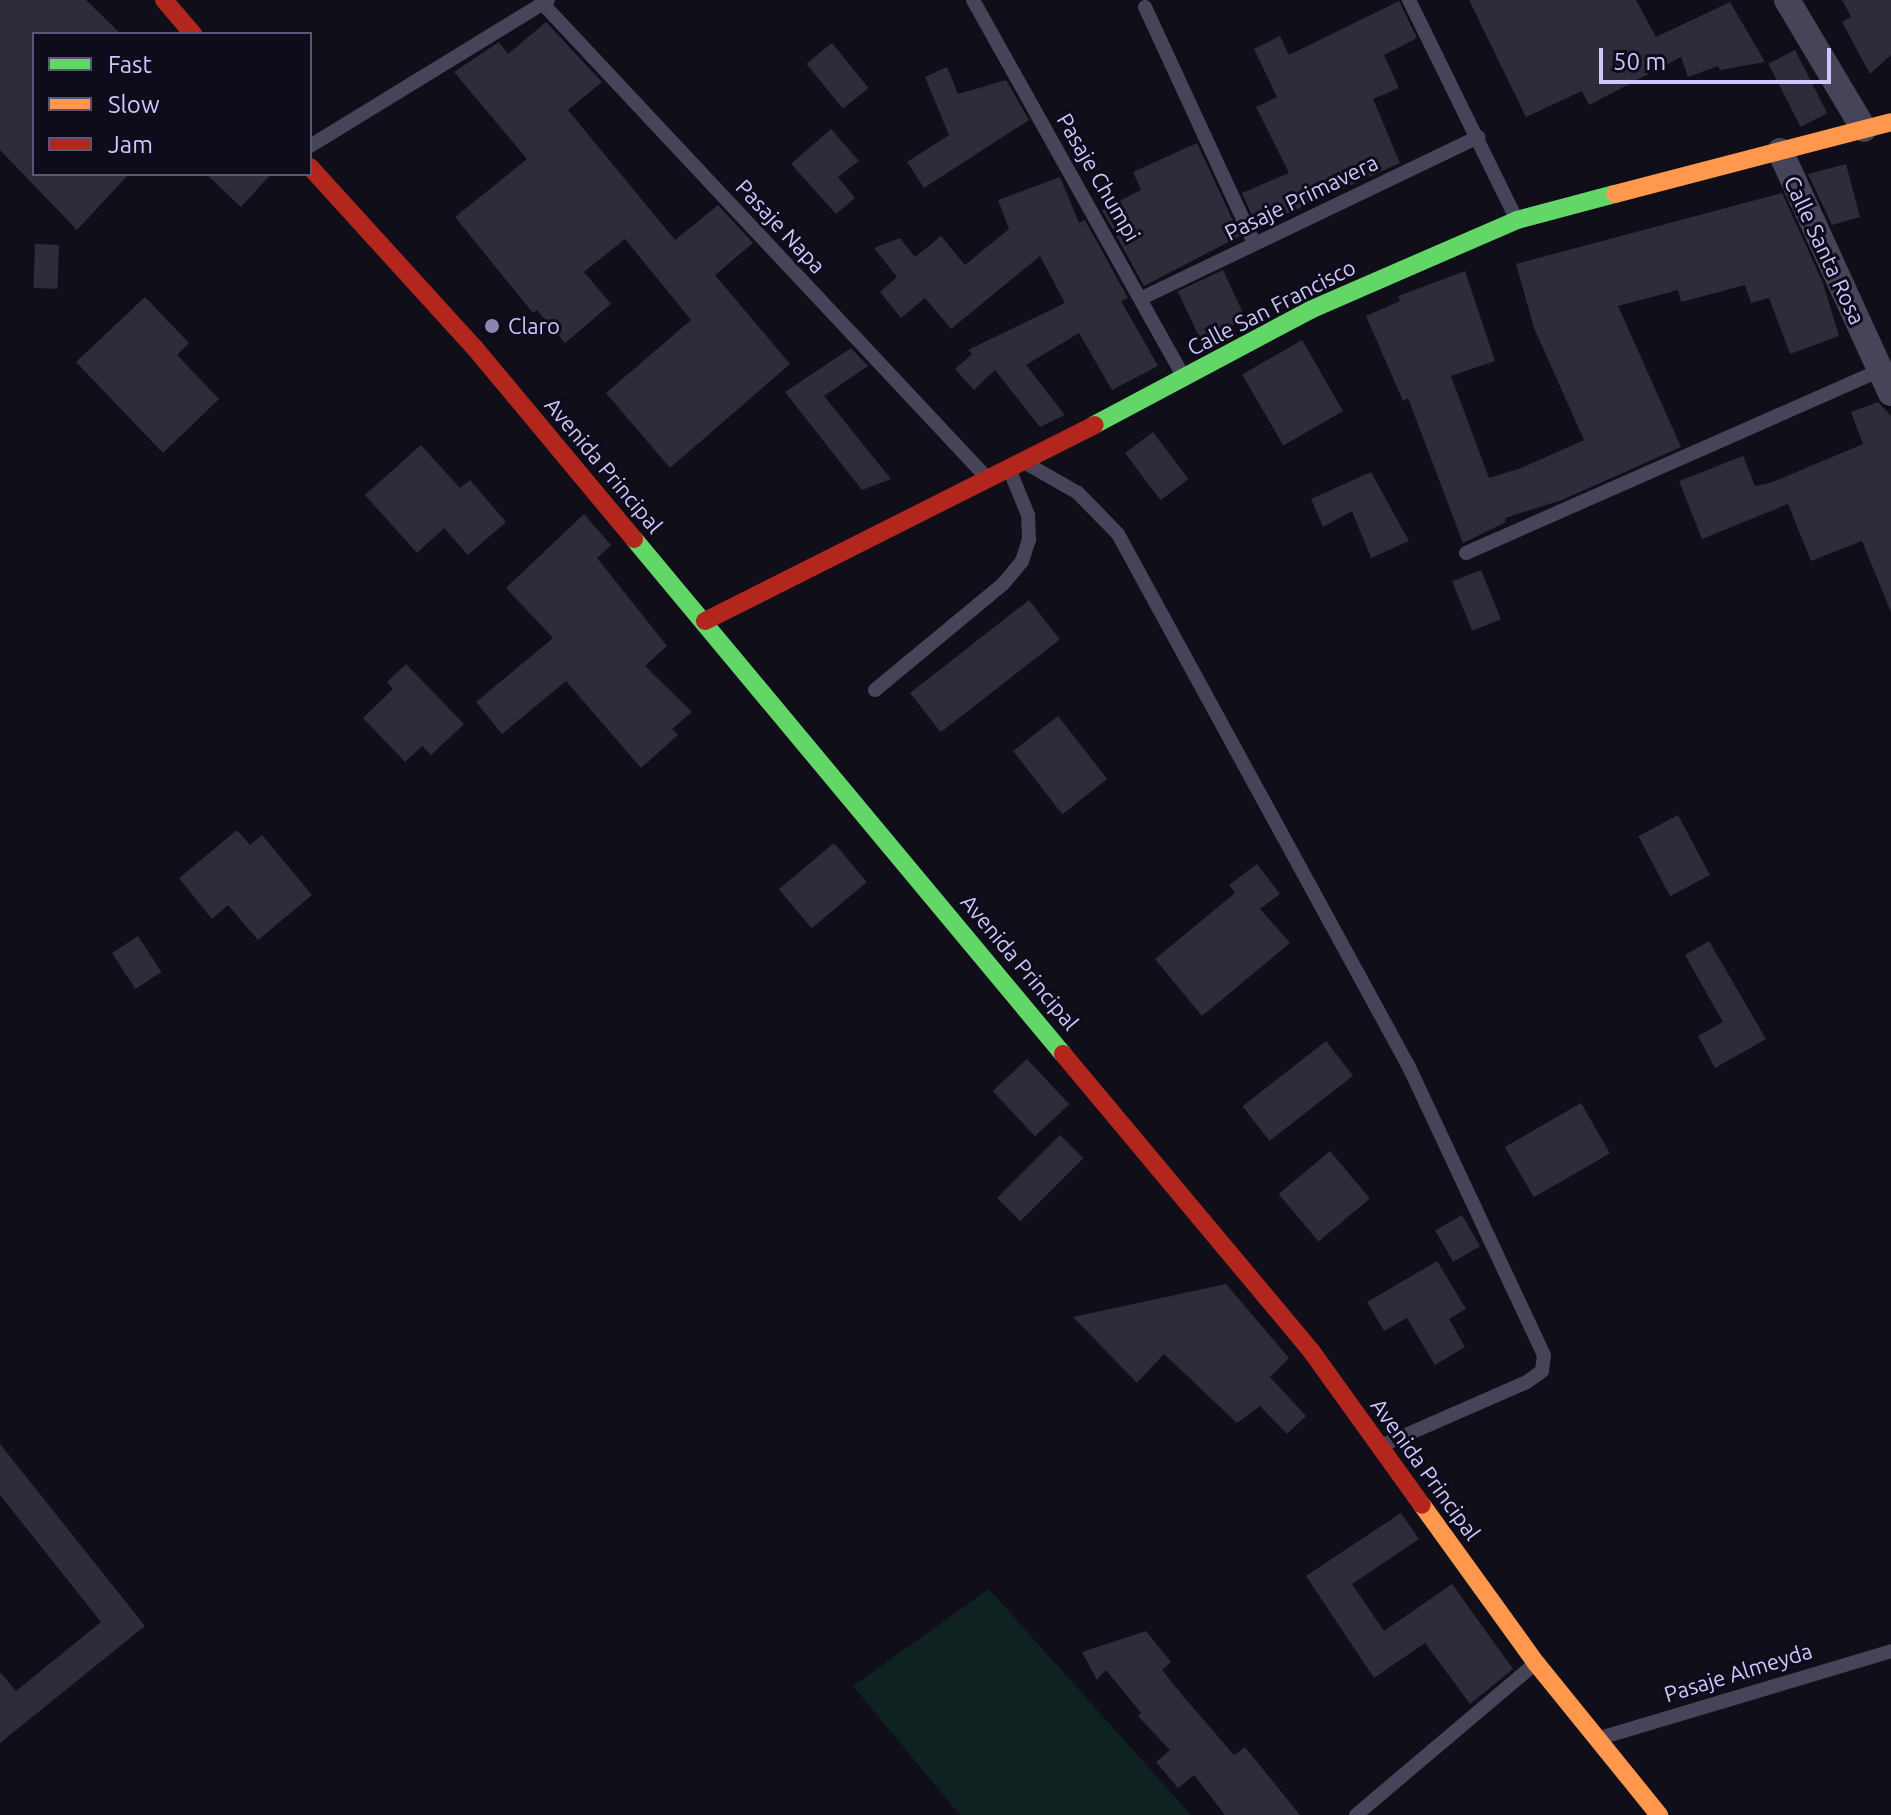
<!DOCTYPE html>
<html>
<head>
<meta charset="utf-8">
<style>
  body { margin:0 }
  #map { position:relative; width:1891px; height:1815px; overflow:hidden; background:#100e18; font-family:Ubuntu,sans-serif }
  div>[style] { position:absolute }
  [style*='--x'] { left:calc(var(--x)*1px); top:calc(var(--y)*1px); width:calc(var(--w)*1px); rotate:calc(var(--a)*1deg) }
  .green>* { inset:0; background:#0f2222 }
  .building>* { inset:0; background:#2e2b3b; transform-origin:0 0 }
  .lane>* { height:14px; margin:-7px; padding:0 7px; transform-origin:7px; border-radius:7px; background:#454459 }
  .street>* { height:26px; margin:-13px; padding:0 13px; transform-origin:13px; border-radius:13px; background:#454459 }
  .fast>* { height:18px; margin:-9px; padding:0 9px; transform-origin:9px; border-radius:9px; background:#63d668 }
  .slow>* { height:18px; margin:-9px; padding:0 9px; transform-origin:9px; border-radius:9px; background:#ff974d }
  .jam>* { height:18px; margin:-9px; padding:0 9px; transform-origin:9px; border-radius:9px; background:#b3261e }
  .dots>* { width:22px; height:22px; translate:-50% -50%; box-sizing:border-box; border:4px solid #0e0b1b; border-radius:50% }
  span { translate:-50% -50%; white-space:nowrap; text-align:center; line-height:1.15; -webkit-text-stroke:6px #0e0b1b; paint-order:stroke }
  .street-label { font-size:22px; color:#cec7fe }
  .poi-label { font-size:22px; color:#cec7fe }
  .left { translate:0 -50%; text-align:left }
  .legend { position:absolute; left:32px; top:32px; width:280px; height:144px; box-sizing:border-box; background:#0e0b1b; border:2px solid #5b5676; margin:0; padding:10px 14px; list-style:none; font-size:24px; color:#cec7fe }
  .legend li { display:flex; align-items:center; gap:16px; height:40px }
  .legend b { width:40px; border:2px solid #5b5676 }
  .scale { position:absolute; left:1599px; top:48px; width:232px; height:36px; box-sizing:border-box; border:4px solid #cec7fe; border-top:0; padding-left:10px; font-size:24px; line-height:28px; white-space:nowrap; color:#cec7fe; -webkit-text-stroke:6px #0e0b1b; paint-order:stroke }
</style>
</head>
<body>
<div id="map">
  <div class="green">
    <i style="clip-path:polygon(989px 1589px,1191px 1815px,960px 1815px,853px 1686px)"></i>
  </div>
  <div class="building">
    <i style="clip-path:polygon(0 0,86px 0,121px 34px,34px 34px,34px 174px,129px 174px,77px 230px,0 150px)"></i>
    <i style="clip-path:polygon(1469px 0,1636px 0,1656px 37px,1730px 2px,1765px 62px,1720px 70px,1718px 66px,1688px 77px,1681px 57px,1589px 105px,1582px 91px,1526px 117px)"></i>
    <i style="clip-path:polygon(1842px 0,1891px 0,1891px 55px,1870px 74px,1842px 22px,1851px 17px)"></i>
    <i style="clip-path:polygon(1399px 1px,1417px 38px,1384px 55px,1399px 88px,1373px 99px,1400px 163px,1257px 227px,1242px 193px,1289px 173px,1256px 107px,1277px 97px,1254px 49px,1280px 36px,1289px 55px)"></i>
    <i style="clip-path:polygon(546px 22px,602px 82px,568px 110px,675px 240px,718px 205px,753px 243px,715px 275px,790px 364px,670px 468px,606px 393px,691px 320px,625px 239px,584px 272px,611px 304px,565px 343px,537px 310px,533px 313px,455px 217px,527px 159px,454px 72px,499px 42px,508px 54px)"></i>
    <i style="left:832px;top:43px;width:58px;height:33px;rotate:51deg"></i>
    <i style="left:1795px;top:50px;width:71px;height:30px;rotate:63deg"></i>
    <i style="clip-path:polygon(947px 67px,958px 94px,1006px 80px,1029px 120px,924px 188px,907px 162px,949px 135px,925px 77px)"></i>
    <i style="clip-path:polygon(831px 129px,859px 161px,838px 177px,855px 198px,836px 214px,791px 164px)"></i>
    <i style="clip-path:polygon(1197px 143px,1240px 236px,1144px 286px,1102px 210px,1141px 190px,1133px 172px)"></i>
    <i style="clip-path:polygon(1846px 164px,1860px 217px,1832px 225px,1808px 174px)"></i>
    <i style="clip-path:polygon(206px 174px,271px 174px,241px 207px)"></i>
    <i style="clip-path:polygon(1060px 177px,1079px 223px,1085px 220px,1128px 298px,1121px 301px,1158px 366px,1112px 390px,1079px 333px,1026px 365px,1065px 415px,1040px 427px,995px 370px,974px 390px,955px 369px,972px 354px,968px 350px,1065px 303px,1040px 256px,951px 329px,925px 298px,901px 318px,880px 292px,897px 277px,874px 248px,900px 238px,915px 257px,941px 236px,965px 265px,1009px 229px,998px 200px)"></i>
    <i style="clip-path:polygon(1782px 193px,1823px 283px,1839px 336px,1790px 354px,1769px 298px,1751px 303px,1745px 285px,1681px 302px,1678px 290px,1618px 306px,1681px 447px,1562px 500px,1505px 518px,1506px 522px,1463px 543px,1408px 398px,1403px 401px,1366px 316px,1400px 301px,1398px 296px,1465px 271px,1495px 361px,1451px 376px,1489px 478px,1521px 468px,1584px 440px,1534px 328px,1516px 264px)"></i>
    <i style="left:35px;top:244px;width:24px;height:44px;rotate:2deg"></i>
    <i style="left:1223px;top:270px;width:54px;height:50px;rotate:65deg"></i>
    <i style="clip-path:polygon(145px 297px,189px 343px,177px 355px,219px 399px,163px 453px,76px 362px)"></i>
    <i style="left:1302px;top:340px;width:82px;height:69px;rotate:60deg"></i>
    <i style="clip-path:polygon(851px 348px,868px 366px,824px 396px,891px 479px,862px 490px,785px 392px)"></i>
    <i style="clip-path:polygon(1878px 402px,1891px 416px,1891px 612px,1862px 541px,1811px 561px,1788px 504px,1702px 539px,1679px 481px,1743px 456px,1755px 486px,1770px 483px,1863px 444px,1851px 412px)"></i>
    <i style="left:1153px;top:432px;width:59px;height:35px;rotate:53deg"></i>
    <i style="clip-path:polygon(421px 445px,460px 488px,470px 480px,506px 522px,468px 555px,444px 528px,417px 553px,365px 495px)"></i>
    <i style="clip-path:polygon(1371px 472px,1409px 541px,1371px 558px,1352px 511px,1323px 527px,1311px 499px)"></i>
    <i style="clip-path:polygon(584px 514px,611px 545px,597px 558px,667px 646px,645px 666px,692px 712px,672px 729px,678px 735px,641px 768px,566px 681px,502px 734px,476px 702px,553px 638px,506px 588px)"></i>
    <i style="left:1481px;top:570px;width:53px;height:31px;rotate:68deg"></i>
    <i style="left:1029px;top:600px;width:50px;height:151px;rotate:52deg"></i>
    <i style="clip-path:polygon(406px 664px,464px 724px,431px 755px,422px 746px,405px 762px,363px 718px,393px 689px,387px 682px)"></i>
    <i style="left:1058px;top:716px;width:80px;height:57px;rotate:52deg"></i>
    <i style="left:1678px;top:815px;width:68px;height:45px;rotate:62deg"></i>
    <i style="clip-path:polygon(237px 830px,250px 845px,262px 835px,312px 895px,258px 940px,228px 905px,212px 919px,179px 878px)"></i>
    <i style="left:834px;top:843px;width:51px;height:72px;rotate:50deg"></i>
    <i style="clip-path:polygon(1257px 864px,1280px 894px,1260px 909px,1290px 943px,1202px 1016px,1155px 959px,1235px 893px,1229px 885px)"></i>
    <i style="left:138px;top:936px;width:43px;height:31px;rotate:57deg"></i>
    <i style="clip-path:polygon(1709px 941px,1766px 1039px,1715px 1068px,1698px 1036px,1723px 1022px,1685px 955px)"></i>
    <i style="left:1326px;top:1041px;width:44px;height:106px;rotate:52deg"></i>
    <i style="left:1027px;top:1059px;width:62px;height:47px;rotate:47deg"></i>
    <i style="left:1581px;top:1103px;width:58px;height:88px;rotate:60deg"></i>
    <i style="left:1060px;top:1135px;width:33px;height:89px;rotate:45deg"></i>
    <i style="left:1330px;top:1151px;width:62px;height:67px;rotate:50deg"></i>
    <i style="left:1462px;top:1215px;width:36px;height:31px;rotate:60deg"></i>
    <i style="clip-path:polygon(1437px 1261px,1466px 1309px,1449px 1319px,1465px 1347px,1435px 1365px,1407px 1318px,1384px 1331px,1367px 1302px)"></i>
    <i style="clip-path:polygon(1226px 1284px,1289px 1358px,1270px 1377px,1306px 1416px,1287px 1434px,1260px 1406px,1237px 1423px,1164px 1354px,1137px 1383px,1073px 1317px)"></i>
    <i style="clip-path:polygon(0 1444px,145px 1626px,0 1743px,0 1672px,16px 1691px,101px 1622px,0 1495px)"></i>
    <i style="clip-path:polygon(1401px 1513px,1419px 1539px,1352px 1584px,1384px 1631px,1452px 1584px,1513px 1669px,1470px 1704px,1425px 1643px,1374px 1678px,1306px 1576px)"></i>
    <i style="clip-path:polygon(1146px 1631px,1171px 1662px,1162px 1670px,1183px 1696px,1234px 1755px,1245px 1747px,1300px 1815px,1225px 1815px,1194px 1775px,1178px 1788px,1156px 1762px,1170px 1750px,1138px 1716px,1141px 1713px,1106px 1670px,1097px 1680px,1082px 1652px)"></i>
  </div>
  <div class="lane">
    <i style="--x:973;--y:0;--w:432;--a:60.8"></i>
    <i style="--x:1409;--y:0;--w:245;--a:63.9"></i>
    <i style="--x:542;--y:3;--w:652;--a:46.86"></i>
    <i style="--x:1145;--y:7;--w:260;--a:65.2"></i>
    <i style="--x:310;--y:146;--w:279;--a:-31.5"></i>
    <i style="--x:1142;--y:298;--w:373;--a:-25.6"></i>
    <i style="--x:1029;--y:465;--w:56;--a:29.7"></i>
    <i style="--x:1078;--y:493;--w:57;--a:45.7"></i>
    <i style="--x:1118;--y:534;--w:607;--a:61.37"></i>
    <i style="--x:1409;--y:1067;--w:318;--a:64.9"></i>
    <i style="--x:1544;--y:1355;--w:16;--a:97"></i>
    <i style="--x:1542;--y:1371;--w:19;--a:144"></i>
    <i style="--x:1527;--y:1382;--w:157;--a:156.4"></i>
    <i style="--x:1466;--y:553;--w:453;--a:-23.8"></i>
    <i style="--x:875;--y:690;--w:166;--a:-39.6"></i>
    <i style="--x:1003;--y:584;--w:30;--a:-50"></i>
    <i style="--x:1022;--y:561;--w:22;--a:-72"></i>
    <i style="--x:1029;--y:540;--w:25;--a:-92"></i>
    <i style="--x:1028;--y:515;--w:48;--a:-112.2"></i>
    <i style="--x:1600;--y:1738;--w:304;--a:-16.6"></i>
    <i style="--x:1356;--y:1815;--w:236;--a:-40.2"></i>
  </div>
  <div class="street">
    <i style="--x:1787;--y:0;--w:150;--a:59.2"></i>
    <i style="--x:1780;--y:151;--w:266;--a:65.4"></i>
  </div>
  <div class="fast">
    <i style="--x:1094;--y:425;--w:245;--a:-28"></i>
    <i style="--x:1310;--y:310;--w:226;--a:-23.5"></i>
    <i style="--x:1517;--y:220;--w:101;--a:-14.9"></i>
    <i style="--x:634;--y:539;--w:670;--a:50.21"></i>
  </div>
  <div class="slow">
    <i style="--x:1615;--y:194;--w:285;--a:-14.6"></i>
    <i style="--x:1422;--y:1505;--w:195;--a:54.2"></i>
    <i style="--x:1536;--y:1663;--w:196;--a:51"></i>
  </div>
  <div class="jam">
    <i style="--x:164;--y:0;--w:45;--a:49.5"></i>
    <i style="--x:310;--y:167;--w:244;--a:47.7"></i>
    <i style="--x:474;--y:347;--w:250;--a:50.2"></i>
    <i style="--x:705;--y:621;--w:436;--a:-26.7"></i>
    <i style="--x:1063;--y:1054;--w:388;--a:50.1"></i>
    <i style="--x:1312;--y:1352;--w:188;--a:54.3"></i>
  </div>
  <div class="dots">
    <i style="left:492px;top:326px;background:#8c86ae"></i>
  </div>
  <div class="street-label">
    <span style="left:1099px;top:177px;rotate:60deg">Pasaje Chumpi</span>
    <span style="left:1301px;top:197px;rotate:-26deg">Pasaje Primavera</span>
    <span style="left:781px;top:226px;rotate:47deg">Pasaje Napa</span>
    <span style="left:1825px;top:250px;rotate:65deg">Calle Santa Rosa</span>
    <span style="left:1271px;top:307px;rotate:-27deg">Calle San Francisco</span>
    <span style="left:604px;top:465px;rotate:50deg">Avenida Principal</span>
    <span style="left:1020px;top:962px;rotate:50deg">Avenida Principal</span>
    <span style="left:1426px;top:1469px;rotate:54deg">Avenida Principal</span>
    <span style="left:1738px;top:1672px;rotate:-17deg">Pasaje Almeyda</span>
  </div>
  <div class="poi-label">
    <span class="left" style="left:508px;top:326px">Claro</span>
  </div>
  <ul class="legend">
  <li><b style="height:10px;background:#63d668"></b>Fast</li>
  <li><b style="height:10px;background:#ff974d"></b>Slow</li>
  <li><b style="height:10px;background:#b3261e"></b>Jam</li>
  </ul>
  <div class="scale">50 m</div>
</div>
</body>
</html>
